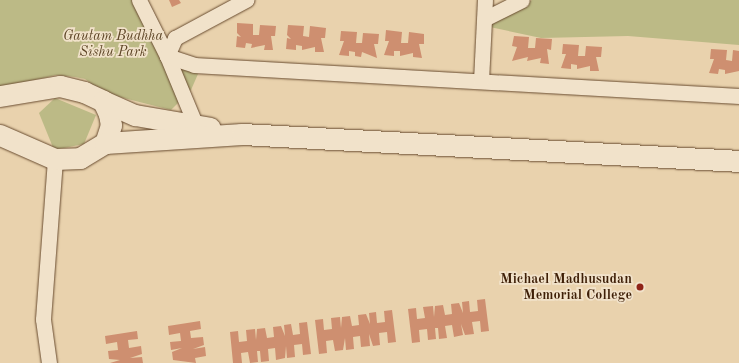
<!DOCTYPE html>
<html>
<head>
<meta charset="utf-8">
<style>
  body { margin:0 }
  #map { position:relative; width:739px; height:363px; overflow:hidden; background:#e9d2ad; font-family:"Old Standard TT",serif }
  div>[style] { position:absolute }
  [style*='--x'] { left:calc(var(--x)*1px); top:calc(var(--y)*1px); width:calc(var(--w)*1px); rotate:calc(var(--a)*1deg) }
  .green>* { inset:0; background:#bcba86 }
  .building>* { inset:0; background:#ce8f70 }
  .roads { filter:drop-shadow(0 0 1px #694c30) drop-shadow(0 0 1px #694c30) }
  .street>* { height:15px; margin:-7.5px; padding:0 7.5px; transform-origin:7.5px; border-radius:7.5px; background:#f1e2ca }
  .secondary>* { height:21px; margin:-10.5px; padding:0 10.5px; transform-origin:10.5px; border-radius:10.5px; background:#f1e2ca }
  .dots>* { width:11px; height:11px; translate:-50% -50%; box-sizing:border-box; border:2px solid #f1e2ca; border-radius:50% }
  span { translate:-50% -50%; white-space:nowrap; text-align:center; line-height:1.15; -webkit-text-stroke:3.5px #f1e2ca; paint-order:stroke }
  .park-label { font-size:14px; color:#5e4627; font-style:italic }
  .poi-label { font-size:14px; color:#3e1f07; font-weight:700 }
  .right { translate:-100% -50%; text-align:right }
</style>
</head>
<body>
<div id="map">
  <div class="green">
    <i style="clip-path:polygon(0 0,147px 0,158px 39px,191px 63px,198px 74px,191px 90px,171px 110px,104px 93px,85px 79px,75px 77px,56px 75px,0 88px)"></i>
    <i style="clip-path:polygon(532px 0,739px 0,739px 45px,628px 36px,541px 38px,485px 26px)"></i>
    <i style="clip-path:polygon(55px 98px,96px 115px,84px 144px,54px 150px,39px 113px)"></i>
  </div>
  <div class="building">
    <i style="clip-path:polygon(169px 0,179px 0,181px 3px,172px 7px)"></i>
    <i style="clip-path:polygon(237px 23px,253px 24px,253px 35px,259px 35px,260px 25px,276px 26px,275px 36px,271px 36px,273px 50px,264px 50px,265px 45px,251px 48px,252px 44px,246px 43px,245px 48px,236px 47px,237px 36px,241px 37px,237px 33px)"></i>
    <i style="clip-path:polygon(288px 25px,304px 26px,303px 36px,309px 37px,310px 26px,326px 28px,325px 38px,321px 38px,324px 52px,315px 52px,315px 47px,302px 50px,302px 46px,296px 45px,296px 50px,286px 49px,287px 38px,291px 39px,287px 35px)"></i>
    <i style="clip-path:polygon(386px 30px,402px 32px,401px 43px,408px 43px,409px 32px,424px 34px,424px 44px,419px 44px,422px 58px,413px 57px,413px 53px,400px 56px,400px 51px,394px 51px,394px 56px,384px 55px,389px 41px,385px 41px)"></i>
    <i style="clip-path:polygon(341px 31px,357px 32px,356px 43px,362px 43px,363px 33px,379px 34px,378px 44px,374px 44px,377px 58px,362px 52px,361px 57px,355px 56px,355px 52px,349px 51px,349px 56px,339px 55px,344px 41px,340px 41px)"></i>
    <i style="clip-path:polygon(514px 36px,529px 37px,528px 48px,535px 48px,536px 38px,552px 39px,551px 50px,547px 49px,549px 64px,540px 63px,541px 58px,527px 61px,528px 57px,512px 61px,517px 47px,512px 46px)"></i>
    <i style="clip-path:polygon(563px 44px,579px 45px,578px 56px,585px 56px,586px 46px,602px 47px,601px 57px,596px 57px,599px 71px,590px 71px,590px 66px,577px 69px,577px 65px,571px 64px,571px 69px,561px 68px,566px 54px,562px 54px)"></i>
    <i style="clip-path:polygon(711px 49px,727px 50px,726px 60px,732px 61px,733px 50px,739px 51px,739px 71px,725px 74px,725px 70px,719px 69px,718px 74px,709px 73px,714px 59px,710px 59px)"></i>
    <i style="clip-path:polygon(485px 299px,489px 331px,481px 332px,480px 321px,472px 322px,474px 334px,465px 335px,461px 324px,463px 335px,454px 337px,452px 325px,445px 326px,447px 338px,439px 339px,438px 328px,435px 328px,436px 339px,428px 340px,427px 329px,419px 330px,420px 342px,412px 343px,408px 309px,416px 308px,417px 319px,425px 318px,423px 307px,433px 306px,434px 317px,435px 306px,443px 305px,445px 315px,452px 314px,451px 304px,459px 303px,463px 313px,462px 302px,469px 301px,470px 312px,478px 311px,477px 300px)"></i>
    <i style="clip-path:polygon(392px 310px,396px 342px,388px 343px,387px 332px,379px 333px,380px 345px,373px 346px,369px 334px,370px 346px,361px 347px,360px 336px,353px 337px,354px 349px,346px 350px,345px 338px,343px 350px,335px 351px,333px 340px,326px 341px,327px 353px,319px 354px,315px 320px,323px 319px,324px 330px,332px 329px,331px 318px,340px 317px,341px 328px,342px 317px,350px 316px,352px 326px,359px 325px,358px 315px,366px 314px,370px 324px,369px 313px,376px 312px,377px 323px,385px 322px,384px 311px)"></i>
    <i style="clip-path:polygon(200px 321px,201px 329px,190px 331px,191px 338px,203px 337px,204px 345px,193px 349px,205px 347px,206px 356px,195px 358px,196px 363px,173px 360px,172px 352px,182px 348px,171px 350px,170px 342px,181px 341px,180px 333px,169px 335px,168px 326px)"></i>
    <i style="clip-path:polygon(307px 322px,311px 354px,303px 355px,302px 344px,294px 345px,295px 357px,287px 358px,286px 346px,285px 358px,276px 360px,275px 348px,268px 349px,269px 361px,261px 362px,260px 351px,257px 351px,258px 362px,250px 363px,248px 352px,241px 353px,242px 363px,233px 363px,230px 332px,238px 331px,239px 342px,247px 341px,246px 330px,255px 329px,256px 340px,257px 329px,265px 328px,267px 338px,274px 337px,273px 327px,281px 326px,285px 336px,284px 325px,291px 324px,293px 335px,300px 334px,299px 323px)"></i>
    <i style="clip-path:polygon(137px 331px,138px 339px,128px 340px,129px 348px,141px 346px,142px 354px,130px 358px,142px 357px,143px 363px,110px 363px,120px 360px,109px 359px,108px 351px,118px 350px,117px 342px,106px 344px,105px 336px)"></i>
  </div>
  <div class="roads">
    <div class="street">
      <i style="--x:139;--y:0;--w:63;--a:63.4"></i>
      <i style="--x:167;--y:56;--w:76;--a:67.5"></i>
      <i style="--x:486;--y:18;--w:40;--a:-26.6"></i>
      <i style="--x:167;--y:56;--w:28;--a:18"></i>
      <i style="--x:194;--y:65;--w:546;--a:3.26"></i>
      <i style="--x:167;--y:56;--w:20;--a:-66"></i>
      <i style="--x:175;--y:38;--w:81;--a:-28.2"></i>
      <i style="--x:481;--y:81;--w:81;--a:-87.2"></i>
      <i style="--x:49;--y:363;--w:44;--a:-97.8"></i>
      <i style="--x:43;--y:319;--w:160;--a:-85.7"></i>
    </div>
    <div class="secondary">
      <i style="--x:0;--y:96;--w:61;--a:-9.5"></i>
      <i style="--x:60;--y:86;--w:25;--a:14"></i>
      <i style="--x:84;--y:92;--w:21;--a:25"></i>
      <i style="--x:103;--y:101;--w:14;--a:65"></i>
      <i style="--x:109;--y:114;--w:11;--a:80"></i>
      <i style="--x:111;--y:125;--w:19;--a:108"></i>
      <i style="--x:103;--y:101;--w:35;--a:24"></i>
      <i style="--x:135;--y:115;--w:76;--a:9.8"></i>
      <i style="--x:0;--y:135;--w:60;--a:23.6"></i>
      <i style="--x:55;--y:159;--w:25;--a:-2"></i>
      <i style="--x:80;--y:158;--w:29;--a:-31"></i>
      <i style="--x:105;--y:143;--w:137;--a:-3.8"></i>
      <i style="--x:242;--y:134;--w:498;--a:3.1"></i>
    </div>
  </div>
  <div class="dots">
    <i style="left:640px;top:287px;background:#8f2418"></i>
  </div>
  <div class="park-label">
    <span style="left:113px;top:44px">Gautam Budhha<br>Sishu Park</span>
  </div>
  <div class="poi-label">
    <span class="right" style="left:632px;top:287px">Michael Madhusudan<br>Memorial College</span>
  </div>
</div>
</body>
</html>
